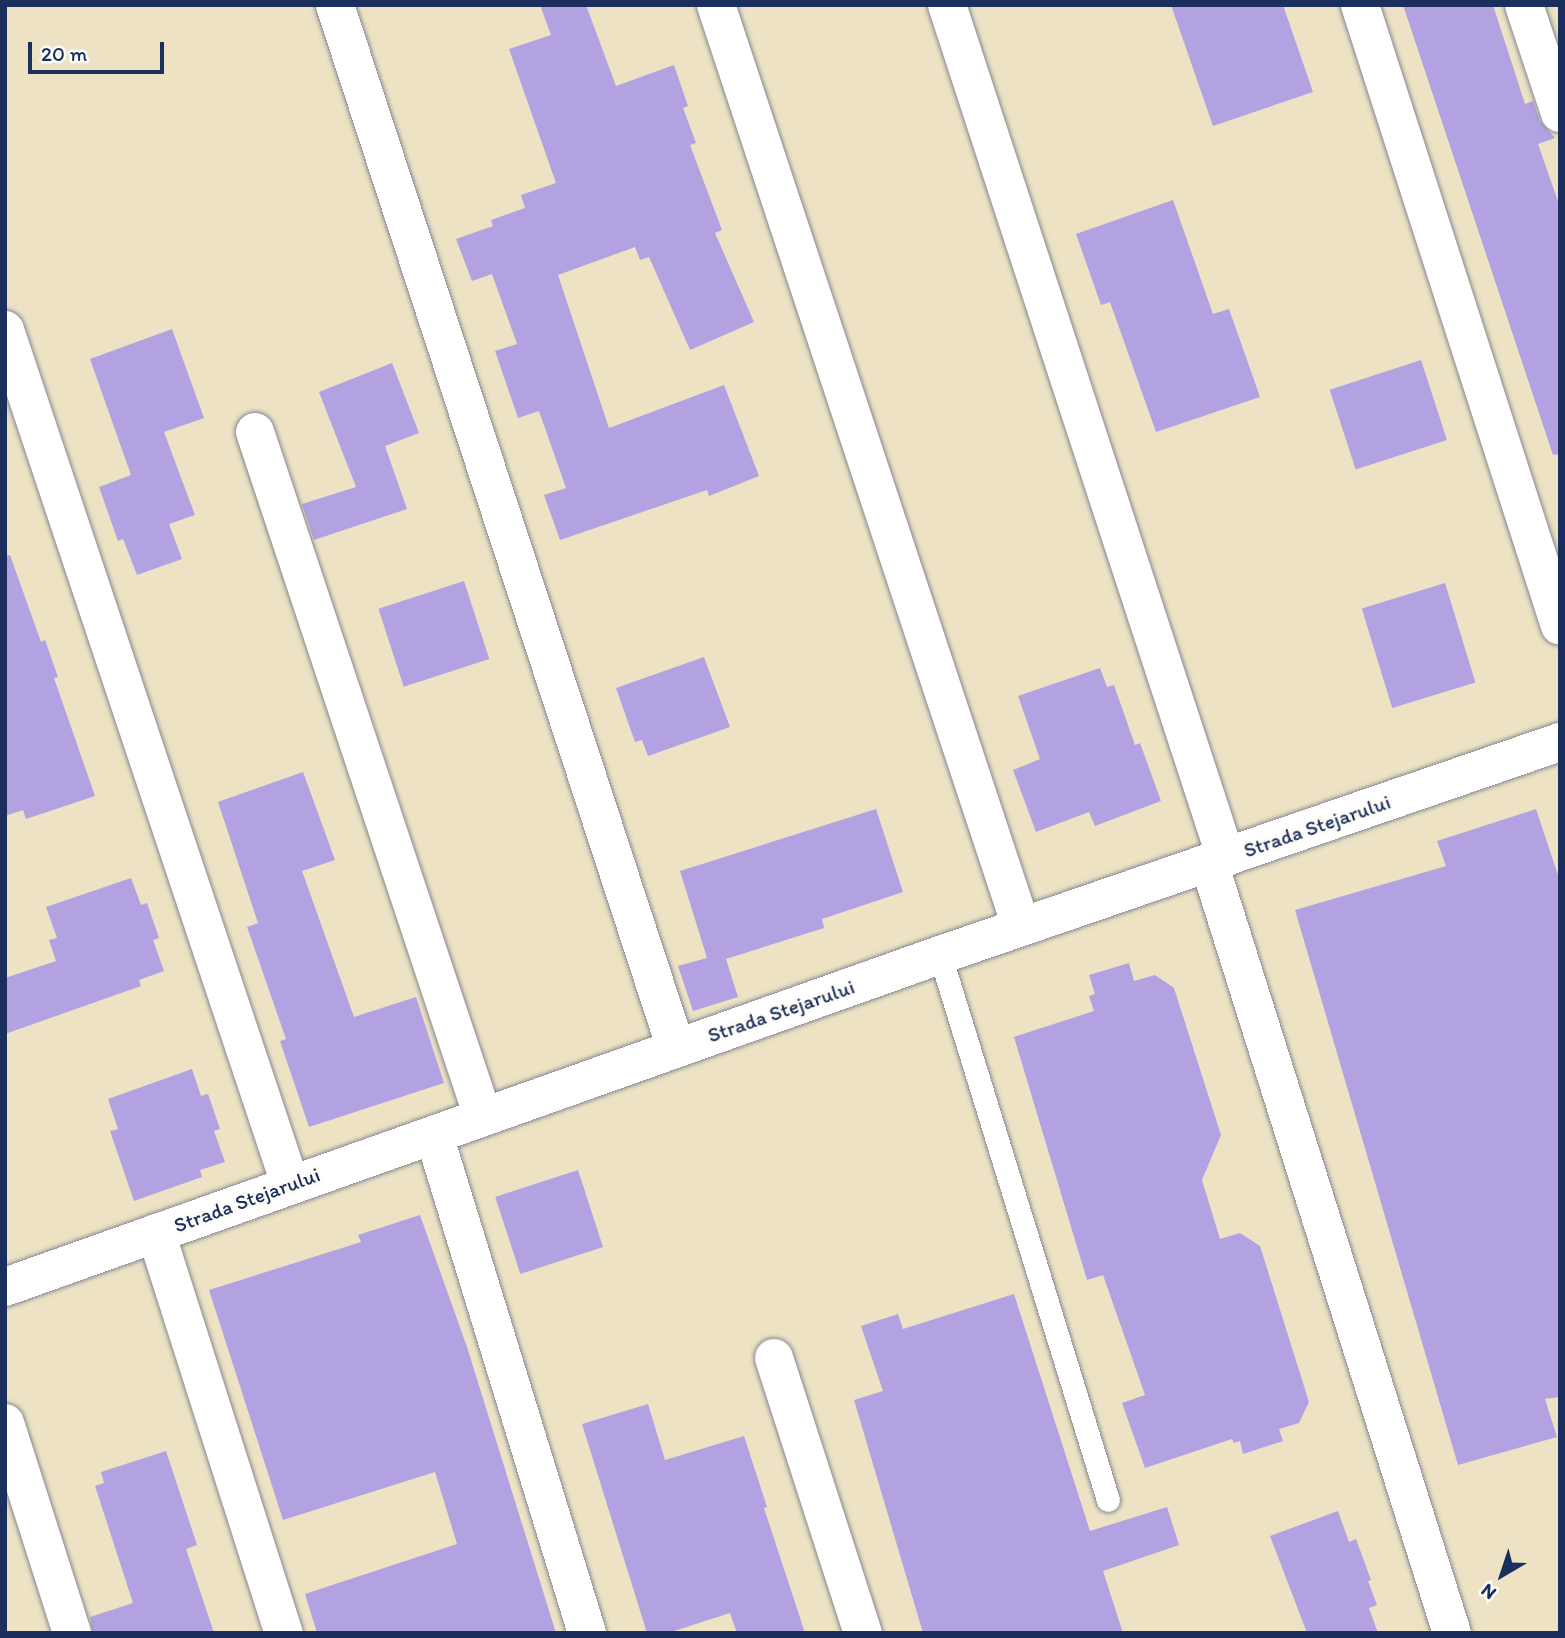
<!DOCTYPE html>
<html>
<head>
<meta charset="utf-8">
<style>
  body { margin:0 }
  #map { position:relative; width:1565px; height:1638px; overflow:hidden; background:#ede2c4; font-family:Itim,sans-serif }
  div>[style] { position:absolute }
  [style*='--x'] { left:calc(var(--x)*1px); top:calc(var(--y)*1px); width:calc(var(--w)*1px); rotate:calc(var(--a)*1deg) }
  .building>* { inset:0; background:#b3a2e2; transform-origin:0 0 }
  .roads { filter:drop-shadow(0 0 2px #848891) drop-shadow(0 0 2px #848891) }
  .lane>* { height:23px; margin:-11.5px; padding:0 11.5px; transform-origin:11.5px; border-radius:11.5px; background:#fff }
  .street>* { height:38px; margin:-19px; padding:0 19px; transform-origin:19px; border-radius:19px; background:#fff }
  span { translate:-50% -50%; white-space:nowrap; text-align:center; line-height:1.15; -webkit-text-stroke:7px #fdfcf7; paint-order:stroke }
  .street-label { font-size:21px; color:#1b2f5e }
  .frame { position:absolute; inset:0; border:7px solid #1b2f5e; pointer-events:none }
  .north { position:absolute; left:1467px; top:1540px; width:70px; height:70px; -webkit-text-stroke:5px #fdfcf7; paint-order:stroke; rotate:219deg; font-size:19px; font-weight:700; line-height:28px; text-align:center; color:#1b2f5e }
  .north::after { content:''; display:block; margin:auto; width:24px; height:32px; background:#1b2f5e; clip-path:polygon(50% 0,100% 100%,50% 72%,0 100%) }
  .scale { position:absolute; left:28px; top:42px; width:136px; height:32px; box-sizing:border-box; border:4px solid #1b2f5e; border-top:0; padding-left:9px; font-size:21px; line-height:24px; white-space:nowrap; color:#1b2f5e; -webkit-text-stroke:5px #fdfcf7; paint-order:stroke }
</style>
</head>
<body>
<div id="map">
  <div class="building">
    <i style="clip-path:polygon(540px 5px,586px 5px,616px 86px,674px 65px,688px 106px,683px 108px,696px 143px,690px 145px,722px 230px,715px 233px,754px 322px,690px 350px,649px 257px,640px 260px,635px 247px,558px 275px,609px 428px,724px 385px,759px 476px,709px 496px,707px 490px,560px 540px,544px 495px,566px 488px,539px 411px,518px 418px,495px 351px,517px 344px,492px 274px,472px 281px,456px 239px,493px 226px,491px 220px,525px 208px,521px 195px,556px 183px,509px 49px,551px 35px)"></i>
    <i style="clip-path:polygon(1171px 5px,1283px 5px,1313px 92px,1213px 126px)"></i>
    <i style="clip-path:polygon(1403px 5px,1493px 5px,1525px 104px,1533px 101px,1540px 121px,1555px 138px,1538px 144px,1560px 207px,1560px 454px,1553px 455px)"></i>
    <i style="clip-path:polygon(1173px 200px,1213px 314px,1229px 309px,1260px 397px,1156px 432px,1110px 302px,1101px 305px,1076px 234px)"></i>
    <i style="clip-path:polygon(172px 329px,204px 418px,164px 432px,195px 515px,169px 524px,182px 559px,137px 575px,123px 539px,118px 541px,99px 487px,131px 475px,90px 359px)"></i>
    <i style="left:1421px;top:360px;width:84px;height:96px;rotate:72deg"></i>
    <i style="clip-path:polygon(392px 363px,419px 433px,385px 446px,407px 509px,314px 540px,302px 504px,356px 487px,319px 392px)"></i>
    <i style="clip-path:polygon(10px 555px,41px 642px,45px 640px,58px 677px,54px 678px,95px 796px,26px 819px,23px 810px,5px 816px,5px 556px)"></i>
    <i style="left:464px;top:581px;width:82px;height:90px;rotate:72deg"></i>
    <i style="left:1445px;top:583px;width:104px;height:87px;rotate:73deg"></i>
    <i style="clip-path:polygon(704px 657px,730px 727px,648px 756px,642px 740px,635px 742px,616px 688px)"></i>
    <i style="clip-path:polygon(1100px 668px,1107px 687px,1114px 685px,1135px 745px,1140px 743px,1161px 801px,1095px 826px,1089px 812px,1036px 832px,1013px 770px,1040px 759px,1018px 696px)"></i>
    <i style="clip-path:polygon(303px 772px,335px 860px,302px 871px,354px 1017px,416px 997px,444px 1083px,309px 1127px,280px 1041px,286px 1039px,247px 927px,258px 923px,218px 802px)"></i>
    <i style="clip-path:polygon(876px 809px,903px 892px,822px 919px,824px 928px,726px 959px,738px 997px,693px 1011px,678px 966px,707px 958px,680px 871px)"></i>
    <i style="clip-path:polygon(1536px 809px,1560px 881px,1560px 1397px,1545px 1399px,1557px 1437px,1458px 1465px,1295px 910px,1446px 866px,1437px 841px)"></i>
    <i style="clip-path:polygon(131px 878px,141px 905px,147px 903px,159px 938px,153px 940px,164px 971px,139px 980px,141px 986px,5px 1034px,5px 978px,56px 961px,49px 940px,57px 938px,46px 907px)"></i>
    <i style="clip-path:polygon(1129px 963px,1134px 981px,1155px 975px,1174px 988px,1221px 1135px,1202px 1180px,1220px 1239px,1240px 1233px,1260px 1246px,1309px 1402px,1299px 1423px,1279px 1429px,1283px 1441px,1243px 1454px,1240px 1441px,1234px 1443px,1232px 1439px,1145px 1468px,1122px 1403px,1145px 1395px,1103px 1275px,1087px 1280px,1014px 1037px,1094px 1011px,1089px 996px,1095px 994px,1089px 975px)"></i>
    <i style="clip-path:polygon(192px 1069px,201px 1096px,208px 1094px,220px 1129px,214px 1131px,225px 1162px,200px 1170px,202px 1177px,134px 1201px,110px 1131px,118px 1129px,108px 1099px)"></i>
    <i style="left:578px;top:1170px;width:81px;height:87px;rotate:72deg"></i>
    <i style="clip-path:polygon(420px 1215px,467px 1347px,556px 1633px,317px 1633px,305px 1594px,457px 1544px,435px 1472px,283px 1520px,209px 1290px,361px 1242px,358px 1235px)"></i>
    <i style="clip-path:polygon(1014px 1294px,1090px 1531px,1167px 1507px,1179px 1545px,1103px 1571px,1123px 1633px,923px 1633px,854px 1400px,883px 1391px,861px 1326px,898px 1314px,903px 1329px)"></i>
    <i style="clip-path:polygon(648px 1404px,665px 1460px,744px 1436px,767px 1507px,764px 1508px,805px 1633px,737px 1633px,730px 1613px,668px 1633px,647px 1633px,582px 1424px)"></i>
    <i style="clip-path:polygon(166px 1451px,197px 1545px,186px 1549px,214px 1633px,93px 1633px,90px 1617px,133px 1603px,95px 1486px,104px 1483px,101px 1472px)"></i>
    <i style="clip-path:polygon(1338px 1511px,1349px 1542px,1356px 1539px,1371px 1580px,1368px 1581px,1377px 1605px,1369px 1608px,1378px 1633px,1307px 1633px,1270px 1536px)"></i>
  </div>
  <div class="roads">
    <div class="lane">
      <i style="--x:940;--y:955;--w:570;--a:72.87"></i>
    </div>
    <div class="street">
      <i style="--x:335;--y:5;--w:1097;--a:71.9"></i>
      <i style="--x:716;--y:5;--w:970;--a:71.68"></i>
      <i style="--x:947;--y:5;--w:897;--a:71.89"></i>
      <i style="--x:1360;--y:5;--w:652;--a:72.15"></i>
      <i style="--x:1524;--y:5;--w:114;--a:71.6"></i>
      <i style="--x:5;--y:330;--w:900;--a:71.54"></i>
      <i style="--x:255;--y:432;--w:722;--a:71.59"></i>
      <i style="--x:1209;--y:863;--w:807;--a:72.49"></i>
      <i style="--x:434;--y:1135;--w:521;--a:72.92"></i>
      <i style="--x:156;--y:1233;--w:420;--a:72.3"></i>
      <i style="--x:5;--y:1287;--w:992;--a:-19.55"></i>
      <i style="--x:940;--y:955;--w:656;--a:-18.96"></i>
      <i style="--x:774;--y:1358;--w:289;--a:72.1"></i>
      <i style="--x:5;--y:1423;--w:220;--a:72.3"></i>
    </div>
  </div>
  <div class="street-label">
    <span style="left:1317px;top:826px;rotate:-19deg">Strada Stejarului</span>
    <span style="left:781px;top:1011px;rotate:-19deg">Strada Stejarului</span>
    <span style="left:247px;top:1200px;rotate:-20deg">Strada Stejarului</span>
  </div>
  <div class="frame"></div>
  <div class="north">N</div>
  <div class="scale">20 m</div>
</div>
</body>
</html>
